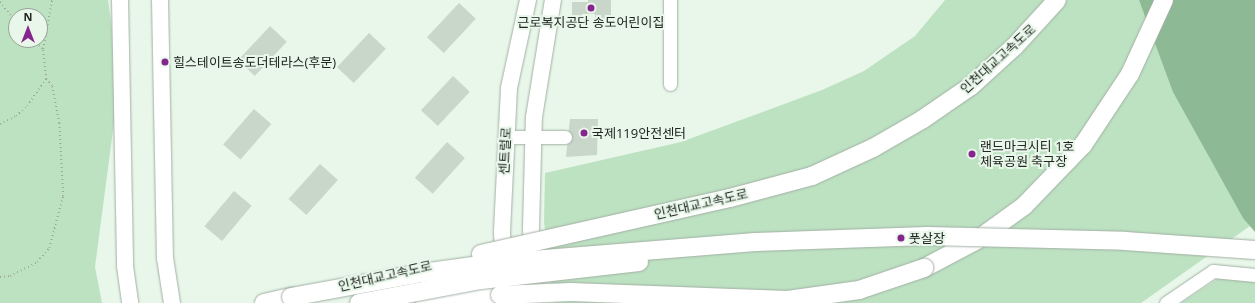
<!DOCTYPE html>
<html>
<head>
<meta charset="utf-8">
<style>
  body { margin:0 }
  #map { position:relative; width:1255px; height:303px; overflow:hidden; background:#e8f7e9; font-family:"Open Sans","Noto Sans KR",sans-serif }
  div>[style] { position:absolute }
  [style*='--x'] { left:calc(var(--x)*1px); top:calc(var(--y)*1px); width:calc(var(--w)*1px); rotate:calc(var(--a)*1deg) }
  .green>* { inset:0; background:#bde2c2 }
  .water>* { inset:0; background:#8eb995 }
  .building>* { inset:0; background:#c8d7ca; transform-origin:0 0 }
  .path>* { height:1.5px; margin-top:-0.75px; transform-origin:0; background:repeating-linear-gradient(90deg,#9da89d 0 1px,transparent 0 4px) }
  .roads { filter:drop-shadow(0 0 1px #a2b0a4) drop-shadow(0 0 1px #a2b0a4) }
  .minor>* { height:13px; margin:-6.5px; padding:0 6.5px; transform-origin:6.5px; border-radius:6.5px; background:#fff }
  .major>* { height:16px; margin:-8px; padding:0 8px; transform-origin:8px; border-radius:8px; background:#fff }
  .highway>* { height:18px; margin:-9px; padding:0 9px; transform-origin:9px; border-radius:9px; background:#fff }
  .bridges { filter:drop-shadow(0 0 1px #a2b0a4) drop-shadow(0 0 1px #a2b0a4) }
  .highway-bridge>* { height:18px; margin:-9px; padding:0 9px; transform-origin:9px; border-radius:9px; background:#fff }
  .dots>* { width:11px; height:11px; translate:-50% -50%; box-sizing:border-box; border:2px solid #e8f7e9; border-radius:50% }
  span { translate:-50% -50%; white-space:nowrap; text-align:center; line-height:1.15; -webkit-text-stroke:4px #e8f7e9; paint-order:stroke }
  .poi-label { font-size:13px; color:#202520 }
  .left { translate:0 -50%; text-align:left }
  .street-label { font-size:13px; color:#202520 }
  .north { position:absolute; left:8px; top:8px; width:40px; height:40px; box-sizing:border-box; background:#e8f7e9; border:1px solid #98a399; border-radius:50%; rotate:0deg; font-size:11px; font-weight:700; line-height:16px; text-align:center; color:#202520 }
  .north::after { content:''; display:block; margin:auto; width:14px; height:18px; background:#87258e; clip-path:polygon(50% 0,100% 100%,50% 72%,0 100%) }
</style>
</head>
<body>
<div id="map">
  <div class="green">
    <i style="clip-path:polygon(evenodd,0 0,108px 0,112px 29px,115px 115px,95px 267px,102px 303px,0 303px,0 0,16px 16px,40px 16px,40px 40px,16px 40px,16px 16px)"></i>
    <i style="clip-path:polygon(945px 0,1139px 0,1210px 159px,1250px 226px,1141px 303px,553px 303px,544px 221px,545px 173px,681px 142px,822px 90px,864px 71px,915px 36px)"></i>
    <i style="clip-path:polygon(1229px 271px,1255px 272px,1255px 303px,1181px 303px)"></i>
  </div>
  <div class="water">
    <i style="clip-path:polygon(1139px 0,1255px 0,1255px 232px,1243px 218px,1173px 92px)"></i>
  </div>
  <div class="building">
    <i style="clip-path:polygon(588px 0,611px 0,611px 22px,595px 22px,595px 14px,582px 14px,582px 19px,572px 19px,572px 2px,588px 2px)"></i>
    <i style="left:459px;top:3px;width:23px;height:47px;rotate:43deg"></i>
    <i style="left:270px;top:26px;width:23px;height:47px;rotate:43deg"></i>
    <i style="left:369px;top:33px;width:23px;height:47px;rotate:43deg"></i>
    <i style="left:453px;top:76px;width:23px;height:47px;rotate:43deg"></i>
    <i style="left:254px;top:109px;width:23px;height:47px;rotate:41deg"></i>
    <i style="clip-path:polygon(570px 119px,598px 119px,597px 155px,566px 157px)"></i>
    <i style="left:447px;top:142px;width:24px;height:48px;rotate:42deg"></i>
    <i style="left:320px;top:164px;width:24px;height:47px;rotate:42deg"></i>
    <i style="left:234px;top:191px;width:23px;height:46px;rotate:40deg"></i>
  </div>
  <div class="path">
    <i style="--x:0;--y:2;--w:26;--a:51"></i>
    <i style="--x:33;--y:40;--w:13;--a:42"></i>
    <i style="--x:0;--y:124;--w:18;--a:-27"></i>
    <i style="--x:16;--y:116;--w:15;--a:-42"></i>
    <i style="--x:27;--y:106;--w:33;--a:-55"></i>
    <i style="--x:0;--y:277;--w:10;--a:-6"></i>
    <i style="--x:10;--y:276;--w:30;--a:-27"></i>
    <i style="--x:37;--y:262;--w:18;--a:-49"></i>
    <i style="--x:49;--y:248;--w:54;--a:-74.9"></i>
    <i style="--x:63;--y:196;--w:73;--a:-93.1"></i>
    <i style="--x:59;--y:123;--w:38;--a:-101"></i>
    <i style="--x:52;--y:86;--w:9;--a:-131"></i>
    <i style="--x:46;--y:79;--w:30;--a:-96"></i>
    <i style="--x:43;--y:49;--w:50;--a:-79.6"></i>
  </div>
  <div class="roads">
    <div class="minor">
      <i style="--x:670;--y:84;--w:84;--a:-90"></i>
      <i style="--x:505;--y:137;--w:60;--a:0"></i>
      <i style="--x:1166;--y:303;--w:57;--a:-34.2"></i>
      <i style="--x:1213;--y:271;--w:42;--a:5.4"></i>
    </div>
    <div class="major">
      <i style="--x:120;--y:0;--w:266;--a:88.9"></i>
      <i style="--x:125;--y:266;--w:37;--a:82"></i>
      <i style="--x:160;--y:0;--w:258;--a:88.9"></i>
      <i style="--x:165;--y:258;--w:46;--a:81.2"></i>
      <i style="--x:504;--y:261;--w:30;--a:-94"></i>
      <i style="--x:502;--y:231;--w:143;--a:-87.2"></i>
      <i style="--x:509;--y:88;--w:90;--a:-77.8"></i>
      <i style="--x:535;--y:303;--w:75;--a:-93.1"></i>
      <i style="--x:531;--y:228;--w:111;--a:-88.5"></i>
      <i style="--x:534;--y:117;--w:119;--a:-80.8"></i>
    </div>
    <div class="highway">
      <i style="--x:924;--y:268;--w:60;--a:-27.8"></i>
      <i style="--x:977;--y:240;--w:58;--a:-35.9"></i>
      <i style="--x:1024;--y:206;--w:85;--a:-46"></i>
      <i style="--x:1083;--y:145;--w:85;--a:-56.5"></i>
      <i style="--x:1130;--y:74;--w:81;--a:-65.3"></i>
      <i style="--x:264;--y:303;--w:28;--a:-13"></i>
      <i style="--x:425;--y:303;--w:75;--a:-6.1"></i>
    </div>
  </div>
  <div class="bridges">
    <div class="highway-bridge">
      <i style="--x:481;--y:254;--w:255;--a:-12.7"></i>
      <i style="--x:730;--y:198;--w:85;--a:-15"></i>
      <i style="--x:812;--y:176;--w:67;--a:-24.7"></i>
      <i style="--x:873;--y:148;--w:58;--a:-30.1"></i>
      <i style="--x:923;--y:119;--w:58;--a:-34.5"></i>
      <i style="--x:971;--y:86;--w:59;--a:-42.3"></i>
      <i style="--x:1015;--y:46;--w:62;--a:-47.6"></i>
      <i style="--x:500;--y:295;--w:71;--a:-2.4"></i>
      <i style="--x:571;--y:292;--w:216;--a:2.1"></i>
      <i style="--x:787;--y:300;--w:73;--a:-7.9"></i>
      <i style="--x:859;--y:290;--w:69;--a:-18.7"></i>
      <i style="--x:291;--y:297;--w:133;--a:-10.4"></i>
      <i style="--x:422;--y:273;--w:74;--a:-7.8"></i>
      <i style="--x:495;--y:263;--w:261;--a:-4.6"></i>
      <i style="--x:755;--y:242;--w:172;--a:-2"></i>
      <i style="--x:927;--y:236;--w:198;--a:1.4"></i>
      <i style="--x:1125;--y:241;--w:130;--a:4"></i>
      <i style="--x:359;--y:303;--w:124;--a:-10.7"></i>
      <i style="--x:481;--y:280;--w:159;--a:-6.5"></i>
    </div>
  </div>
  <div class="dots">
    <i style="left:591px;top:8px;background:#87258e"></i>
    <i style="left:165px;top:62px;background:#87258e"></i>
    <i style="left:584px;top:133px;background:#87258e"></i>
    <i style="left:972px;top:154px;background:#87258e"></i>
    <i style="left:901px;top:238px;background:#87258e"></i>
  </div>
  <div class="poi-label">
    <span style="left:591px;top:22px">근로복지공단 송도어린이집</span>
    <span class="left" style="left:173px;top:62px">힐스테이트송도더테라스(후문)</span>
    <span class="left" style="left:592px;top:133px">국제119안전센터</span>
    <span class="left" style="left:980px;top:154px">랜드마크시티 1호<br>체육공원 축구장</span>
    <span class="left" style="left:909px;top:238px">풋살장</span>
  </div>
  <div class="street-label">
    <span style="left:998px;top:59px;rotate:-42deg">인천대교고속도로</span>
    <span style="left:505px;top:151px;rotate:-87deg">센트럴로</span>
    <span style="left:701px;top:204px;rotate:-13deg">인천대교고속도로</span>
    <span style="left:385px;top:276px;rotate:-13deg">인천대교고속도로</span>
  </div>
  <div class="north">N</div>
</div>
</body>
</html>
